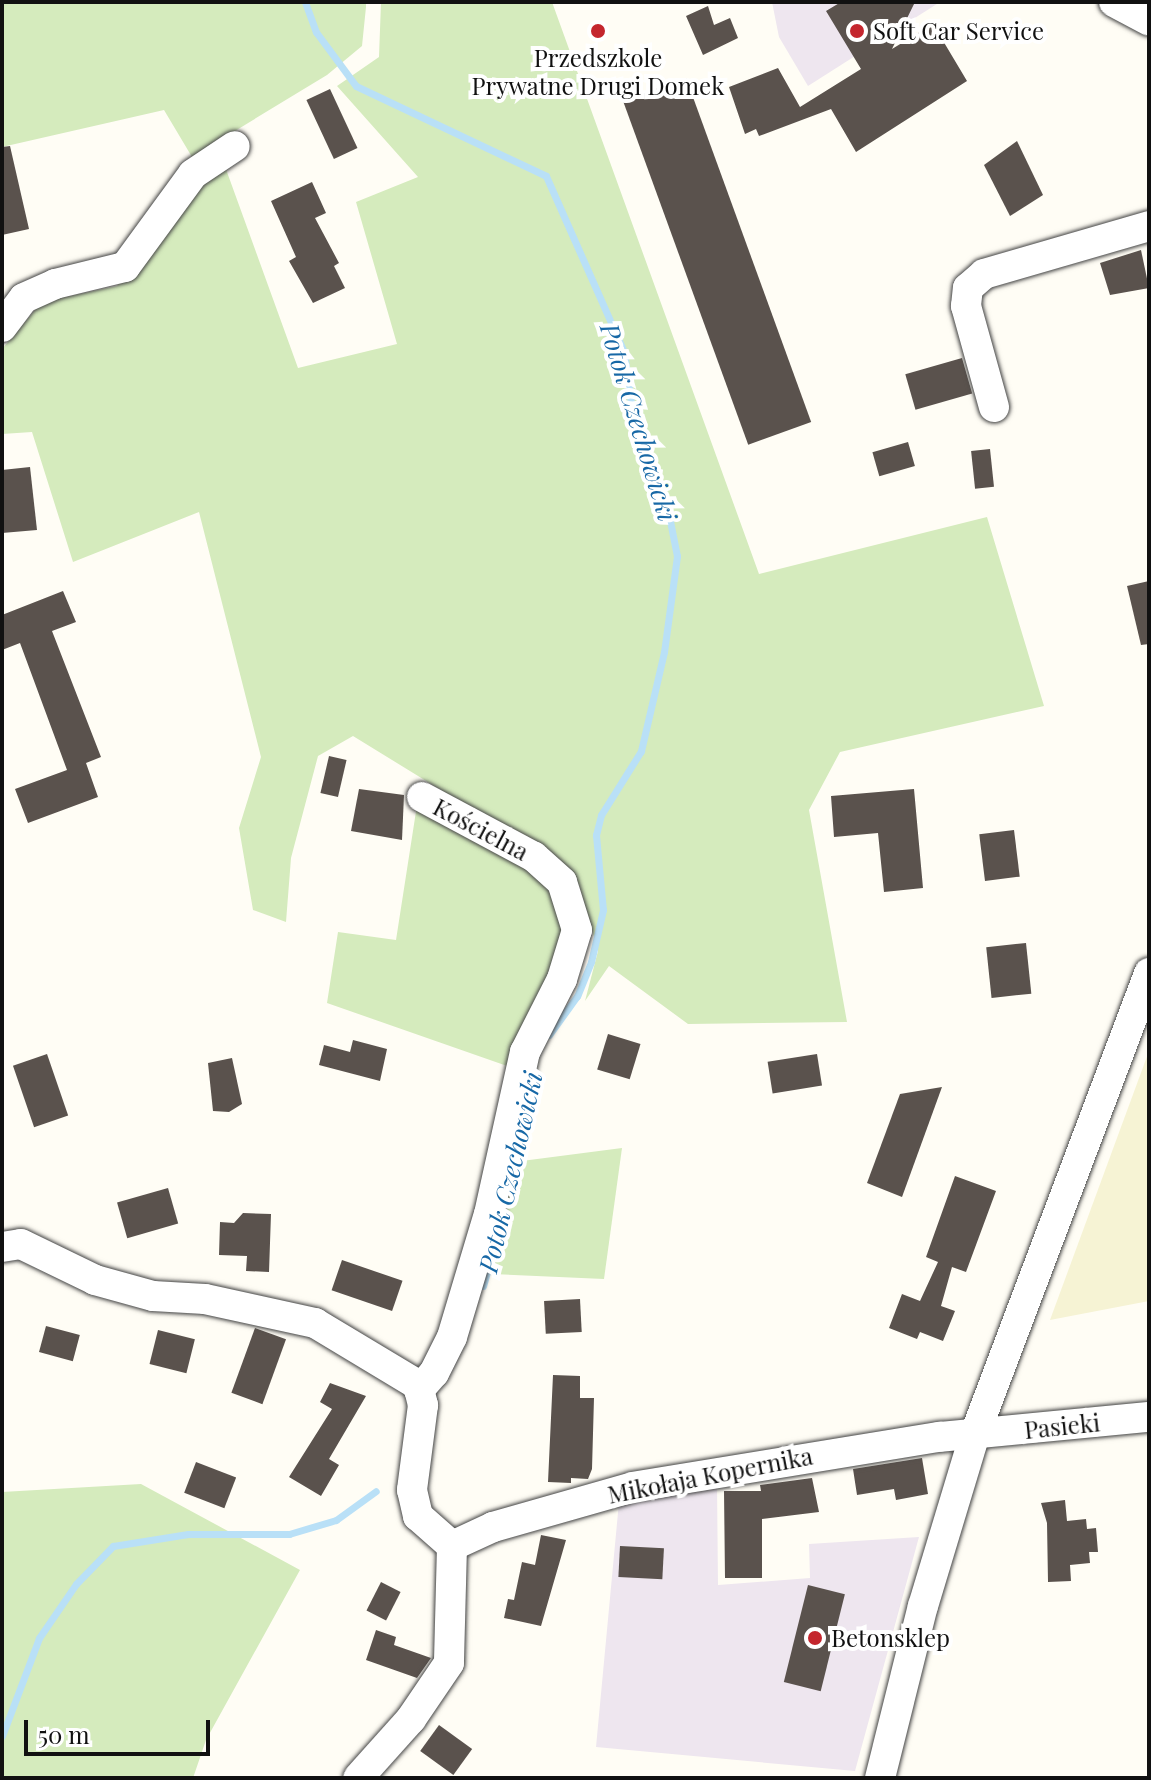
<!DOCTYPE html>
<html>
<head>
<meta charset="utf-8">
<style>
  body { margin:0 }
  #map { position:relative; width:1151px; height:1780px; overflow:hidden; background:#fffdf5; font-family:"Playfair Display",serif }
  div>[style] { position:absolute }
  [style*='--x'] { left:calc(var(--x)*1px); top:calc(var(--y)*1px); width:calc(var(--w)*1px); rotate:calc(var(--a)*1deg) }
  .industrial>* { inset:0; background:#eee6ef }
  .farmland>* { inset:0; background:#f6f3d4 }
  .green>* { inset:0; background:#d5ebbd }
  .stream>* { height:7px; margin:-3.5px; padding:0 3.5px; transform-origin:3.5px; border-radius:3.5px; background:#b9e0f7 }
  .building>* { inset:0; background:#5a524d; transform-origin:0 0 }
  .roads { filter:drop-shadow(0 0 2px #444) drop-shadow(0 0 2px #444) }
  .minor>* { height:30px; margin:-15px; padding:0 15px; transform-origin:15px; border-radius:15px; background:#fff }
  .dots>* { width:22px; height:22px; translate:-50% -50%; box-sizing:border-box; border:4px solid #fff; border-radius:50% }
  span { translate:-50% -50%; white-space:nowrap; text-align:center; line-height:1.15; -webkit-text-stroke:8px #fff; paint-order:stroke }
  .poi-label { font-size:24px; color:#111 }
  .left { translate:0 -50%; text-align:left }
  .street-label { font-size:24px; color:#111 }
  .water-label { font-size:26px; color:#1768a6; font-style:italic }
  .frame { position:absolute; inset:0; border:4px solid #111; pointer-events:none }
  .scale { position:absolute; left:24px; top:1720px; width:186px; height:36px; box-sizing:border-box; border:4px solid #111; border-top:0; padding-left:10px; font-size:24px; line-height:28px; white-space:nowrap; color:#111; -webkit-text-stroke:6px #fff; paint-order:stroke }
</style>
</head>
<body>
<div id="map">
  <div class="industrial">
    <i style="clip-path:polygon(772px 2px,940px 2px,808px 86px,779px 37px)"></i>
    <i style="clip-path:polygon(717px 1483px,718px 1585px,810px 1578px,809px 1544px,919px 1537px,855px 1771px,596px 1747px,619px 1502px)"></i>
  </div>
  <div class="farmland">
    <i style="clip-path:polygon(1149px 1051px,1149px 1301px,1050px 1320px)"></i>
  </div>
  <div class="green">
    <i style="clip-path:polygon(2px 2px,366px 2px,366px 7px,362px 46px,327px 75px,192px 157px,164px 110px,2px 147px)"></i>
    <i style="clip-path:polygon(381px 2px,552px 2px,759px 574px,987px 517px,1044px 706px,840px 752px,809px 810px,847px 1022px,688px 1024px,609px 966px,585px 1001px,598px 951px,579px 885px,558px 862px,353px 736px,318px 756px,291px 858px,286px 922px,253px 910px,239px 828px,261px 757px,199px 512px,73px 562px,32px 432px,2px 434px,2px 349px,42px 302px,117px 286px,223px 161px,298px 368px,397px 344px,356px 202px,418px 177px,337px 86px,379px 57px)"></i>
    <i style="clip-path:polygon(417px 805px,536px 869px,569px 916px,571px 940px,510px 1067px,327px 1003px,338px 932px,396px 940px)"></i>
    <i style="clip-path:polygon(622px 1148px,604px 1279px,492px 1274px,514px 1162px)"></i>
    <i style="clip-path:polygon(141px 1484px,300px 1570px,206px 1740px,193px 1778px,2px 1778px,2px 1492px)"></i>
  </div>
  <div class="stream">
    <i style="--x:305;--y:2;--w:32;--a:70"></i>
    <i style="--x:316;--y:32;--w:67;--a:53.5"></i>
    <i style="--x:356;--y:86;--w:210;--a:25.3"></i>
    <i style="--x:546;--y:176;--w:193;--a:66.1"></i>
    <i style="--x:624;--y:352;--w:73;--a:82.1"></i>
    <i style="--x:634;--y:424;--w:78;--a:66.7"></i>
    <i style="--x:665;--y:496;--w:61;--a:78.7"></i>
    <i style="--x:677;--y:556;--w:97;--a:97.7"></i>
    <i style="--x:664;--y:652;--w:102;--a:103.1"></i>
    <i style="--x:641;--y:751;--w:75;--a:122"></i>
    <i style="--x:601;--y:815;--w:21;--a:104"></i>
    <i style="--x:596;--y:835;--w:75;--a:84.7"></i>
    <i style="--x:603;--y:910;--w:53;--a:103"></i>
    <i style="--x:591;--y:962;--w:37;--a:112"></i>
    <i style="--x:577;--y:996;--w:48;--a:125.7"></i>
    <i style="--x:483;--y:1286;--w:69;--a:-73.9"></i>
    <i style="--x:2;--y:1736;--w:105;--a:-69.3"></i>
    <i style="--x:39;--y:1638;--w:65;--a:-55.6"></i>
    <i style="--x:76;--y:1584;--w:53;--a:-45.8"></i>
    <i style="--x:113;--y:1546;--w:76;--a:-9.1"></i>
    <i style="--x:188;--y:1534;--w:101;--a:0"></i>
    <i style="--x:289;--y:1534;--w:49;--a:-16.6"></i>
    <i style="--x:336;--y:1520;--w:49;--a:-35.9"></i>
  </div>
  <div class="building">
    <i style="clip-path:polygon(841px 2px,915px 2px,892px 49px,933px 24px,967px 81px,856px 152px,831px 109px,759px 136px,756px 129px,745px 134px,729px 87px,778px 68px,800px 107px,861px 69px,826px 11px)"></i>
    <i style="clip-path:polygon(708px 6px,714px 25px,730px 18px,738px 38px,703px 55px,686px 16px)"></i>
    <i style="left:686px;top:78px;width:366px;height:67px;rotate:70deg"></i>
    <i style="left:330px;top:89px;width:65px;height:26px;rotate:65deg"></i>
    <i style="clip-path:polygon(1017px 141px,1043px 195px,1010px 216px,984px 165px)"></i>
    <i style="clip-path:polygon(10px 146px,29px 229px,2px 235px,2px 147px)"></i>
    <i style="clip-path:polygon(312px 182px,326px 213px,315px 218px,339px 263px,334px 266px,345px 288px,313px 303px,289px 261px,296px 257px,271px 201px)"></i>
    <i style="clip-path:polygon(1141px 250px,1149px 288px,1110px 295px,1100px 263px)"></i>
    <i style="left:962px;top:358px;width:37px;height:59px;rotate:74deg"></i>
    <i style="left:908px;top:442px;width:25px;height:37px;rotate:74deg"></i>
    <i style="left:990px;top:449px;width:38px;height:19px;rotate:84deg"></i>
    <i style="clip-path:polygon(30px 467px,37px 530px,2px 533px,2px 470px)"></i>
    <i style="clip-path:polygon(1149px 581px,1149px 644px,1141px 645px,1127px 586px)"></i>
    <i style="clip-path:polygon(63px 591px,76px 622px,52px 631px,101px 757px,86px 763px,98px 797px,28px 823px,15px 789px,67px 770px,20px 643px,2px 650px,2px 615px)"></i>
    <i style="left:329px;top:756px;width:18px;height:38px;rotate:13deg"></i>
    <i style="clip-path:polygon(359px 789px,404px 795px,402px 840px,351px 831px)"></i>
    <i style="clip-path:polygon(914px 789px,923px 888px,884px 892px,878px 833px,834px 837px,831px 796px)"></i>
    <i style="left:1014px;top:830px;width:47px;height:35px;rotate:83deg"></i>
    <i style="left:1026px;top:943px;width:51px;height:40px;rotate:84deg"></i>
    <i style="left:608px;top:1034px;width:34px;height:37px;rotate:17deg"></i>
    <i style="clip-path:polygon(353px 1040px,387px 1049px,380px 1081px,319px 1065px,324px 1045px,350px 1052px)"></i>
    <i style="left:47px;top:1054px;width:65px;height:36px;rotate:71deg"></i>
    <i style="left:817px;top:1054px;width:32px;height:50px;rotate:81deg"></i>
    <i style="clip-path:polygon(232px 1058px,242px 1104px,229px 1112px,213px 1111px,208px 1063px)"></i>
    <i style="clip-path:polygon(942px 1087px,902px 1197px,867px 1183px,900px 1094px)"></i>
    <i style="clip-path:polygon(955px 1176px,996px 1191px,966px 1272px,952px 1267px,941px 1306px,955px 1311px,943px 1341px,920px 1332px,917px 1339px,889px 1328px,902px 1294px,920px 1301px,938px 1262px,926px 1257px)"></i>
    <i style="left:168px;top:1188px;width:37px;height:53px;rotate:74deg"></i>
    <i style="clip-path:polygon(243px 1213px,271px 1214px,269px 1272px,246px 1271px,247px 1256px,219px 1255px,220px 1222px,234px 1223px)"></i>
    <i style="left:342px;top:1260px;width:64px;height:32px;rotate:19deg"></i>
    <i style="left:580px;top:1299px;width:33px;height:36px;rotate:87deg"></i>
    <i style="left:46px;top:1326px;width:35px;height:27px;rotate:15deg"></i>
    <i style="left:255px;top:1328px;width:33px;height:69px;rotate:20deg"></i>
    <i style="left:158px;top:1330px;width:38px;height:35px;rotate:14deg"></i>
    <i style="clip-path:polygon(553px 1375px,580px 1376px,580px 1398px,594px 1398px,592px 1469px,588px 1479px,571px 1478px,571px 1483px,548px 1482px)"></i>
    <i style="clip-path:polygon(330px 1383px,366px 1396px,329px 1459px,339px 1465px,321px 1496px,289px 1477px,332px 1409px,320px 1402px)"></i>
    <i style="clip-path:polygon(922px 1458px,928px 1494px,896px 1500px,894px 1489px,857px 1495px,853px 1469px)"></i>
    <i style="left:196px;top:1462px;width:43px;height:33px;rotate:21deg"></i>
    <i style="clip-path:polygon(812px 1478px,819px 1512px,762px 1519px,762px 1578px,725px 1578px,724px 1491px,761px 1491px,760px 1485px)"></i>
    <i style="clip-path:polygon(1065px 1500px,1067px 1521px,1086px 1519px,1087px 1529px,1096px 1528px,1098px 1552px,1089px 1552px,1090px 1563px,1070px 1565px,1071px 1581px,1048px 1582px,1047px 1523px,1041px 1503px)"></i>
    <i style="clip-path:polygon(541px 1535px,566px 1540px,541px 1626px,504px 1618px,508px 1599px,514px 1600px,522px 1562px,535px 1565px)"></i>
    <i style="left:620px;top:1546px;width:44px;height:31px;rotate:3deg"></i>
    <i style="left:381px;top:1582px;width:22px;height:32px;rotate:27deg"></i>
    <i style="left:808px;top:1585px;width:38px;height:100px;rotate:14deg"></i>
    <i style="clip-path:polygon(376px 1630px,396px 1637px,394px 1645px,431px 1658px,417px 1678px,366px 1660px)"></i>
    <i style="left:439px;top:1725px;width:41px;height:32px;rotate:36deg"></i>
  </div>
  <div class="roads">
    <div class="minor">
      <i style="--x:1114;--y:2;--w:40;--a:28"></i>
      <i style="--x:2;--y:327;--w:36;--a:-53"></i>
      <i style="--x:24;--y:298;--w:34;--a:-24"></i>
      <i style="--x:55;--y:284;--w:72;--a:-13.7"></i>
      <i style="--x:125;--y:267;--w:115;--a:-53.8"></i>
      <i style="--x:193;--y:174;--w:50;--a:-33.7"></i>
      <i style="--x:994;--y:407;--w:105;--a:-105.5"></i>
      <i style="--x:966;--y:306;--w:18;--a:-84"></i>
      <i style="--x:968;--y:288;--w:21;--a:-41"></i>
      <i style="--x:984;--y:274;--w:172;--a:-16.2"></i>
      <i style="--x:2;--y:1247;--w:19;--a:-9"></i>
      <i style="--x:21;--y:1244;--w:82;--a:25.9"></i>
      <i style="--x:95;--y:1280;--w:60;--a:15.4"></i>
      <i style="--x:153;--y:1296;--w:52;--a:3.3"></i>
      <i style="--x:205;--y:1299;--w:113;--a:12.3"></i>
      <i style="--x:315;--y:1323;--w:120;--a:31"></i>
      <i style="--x:418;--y:1385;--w:21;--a:76"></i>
      <i style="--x:423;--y:1405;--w:86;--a:97.4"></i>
      <i style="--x:412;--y:1490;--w:27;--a:77"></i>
      <i style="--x:418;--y:1516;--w:45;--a:41.4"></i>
      <i style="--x:452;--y:1546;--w:117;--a:91.5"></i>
      <i style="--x:449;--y:1663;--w:68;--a:124.2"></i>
      <i style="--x:411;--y:1719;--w:79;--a:131.9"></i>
      <i style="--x:419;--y:1390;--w:23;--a:-49"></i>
      <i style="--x:434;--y:1373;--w:40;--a:-63.4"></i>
      <i style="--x:452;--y:1337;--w:128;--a:-73.3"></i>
      <i style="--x:489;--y:1214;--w:166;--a:-77.5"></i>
      <i style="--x:525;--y:1052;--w:82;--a:-63.1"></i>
      <i style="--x:562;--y:979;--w:51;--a:-73"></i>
      <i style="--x:577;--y:930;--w:50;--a:-107.4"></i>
      <i style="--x:562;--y:882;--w:38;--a:-138"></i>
      <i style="--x:534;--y:857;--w:127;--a:-151.8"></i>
      <i style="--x:452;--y:1546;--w:45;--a:-24.9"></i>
      <i style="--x:493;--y:1527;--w:146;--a:-15.9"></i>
      <i style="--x:633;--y:1487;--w:311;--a:-9.3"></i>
      <i style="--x:940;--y:1437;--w:210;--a:-5.5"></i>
      <i style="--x:880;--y:1778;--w:177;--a:-76"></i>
      <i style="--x:923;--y:1606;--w:180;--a:-73.2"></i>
      <i style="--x:975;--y:1434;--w:493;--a:-69.3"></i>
    </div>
  </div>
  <div class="dots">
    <i style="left:598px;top:31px;background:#c4262e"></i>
    <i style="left:857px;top:31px;background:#c4262e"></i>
    <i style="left:815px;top:1638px;background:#c4262e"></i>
  </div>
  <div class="poi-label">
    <span class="left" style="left:873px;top:31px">Soft Car Service</span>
    <span style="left:598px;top:72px">Przedszkole<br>Prywatne Drugi Domek</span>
    <span class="left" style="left:831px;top:1638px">Betonsklep</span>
  </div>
  <div class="street-label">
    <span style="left:481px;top:829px;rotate:28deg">Kościelna</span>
    <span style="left:1062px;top:1426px;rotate:-6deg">Pasieki</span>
    <span style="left:710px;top:1475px;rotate:-11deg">Mikołaja Kopernika</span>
  </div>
  <div class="water-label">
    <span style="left:639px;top:422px;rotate:73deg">Potok Czechowicki</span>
    <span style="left:510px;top:1172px;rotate:-77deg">Potok Czechowicki</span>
  </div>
  <div class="frame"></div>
  <div class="scale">50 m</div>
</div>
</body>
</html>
